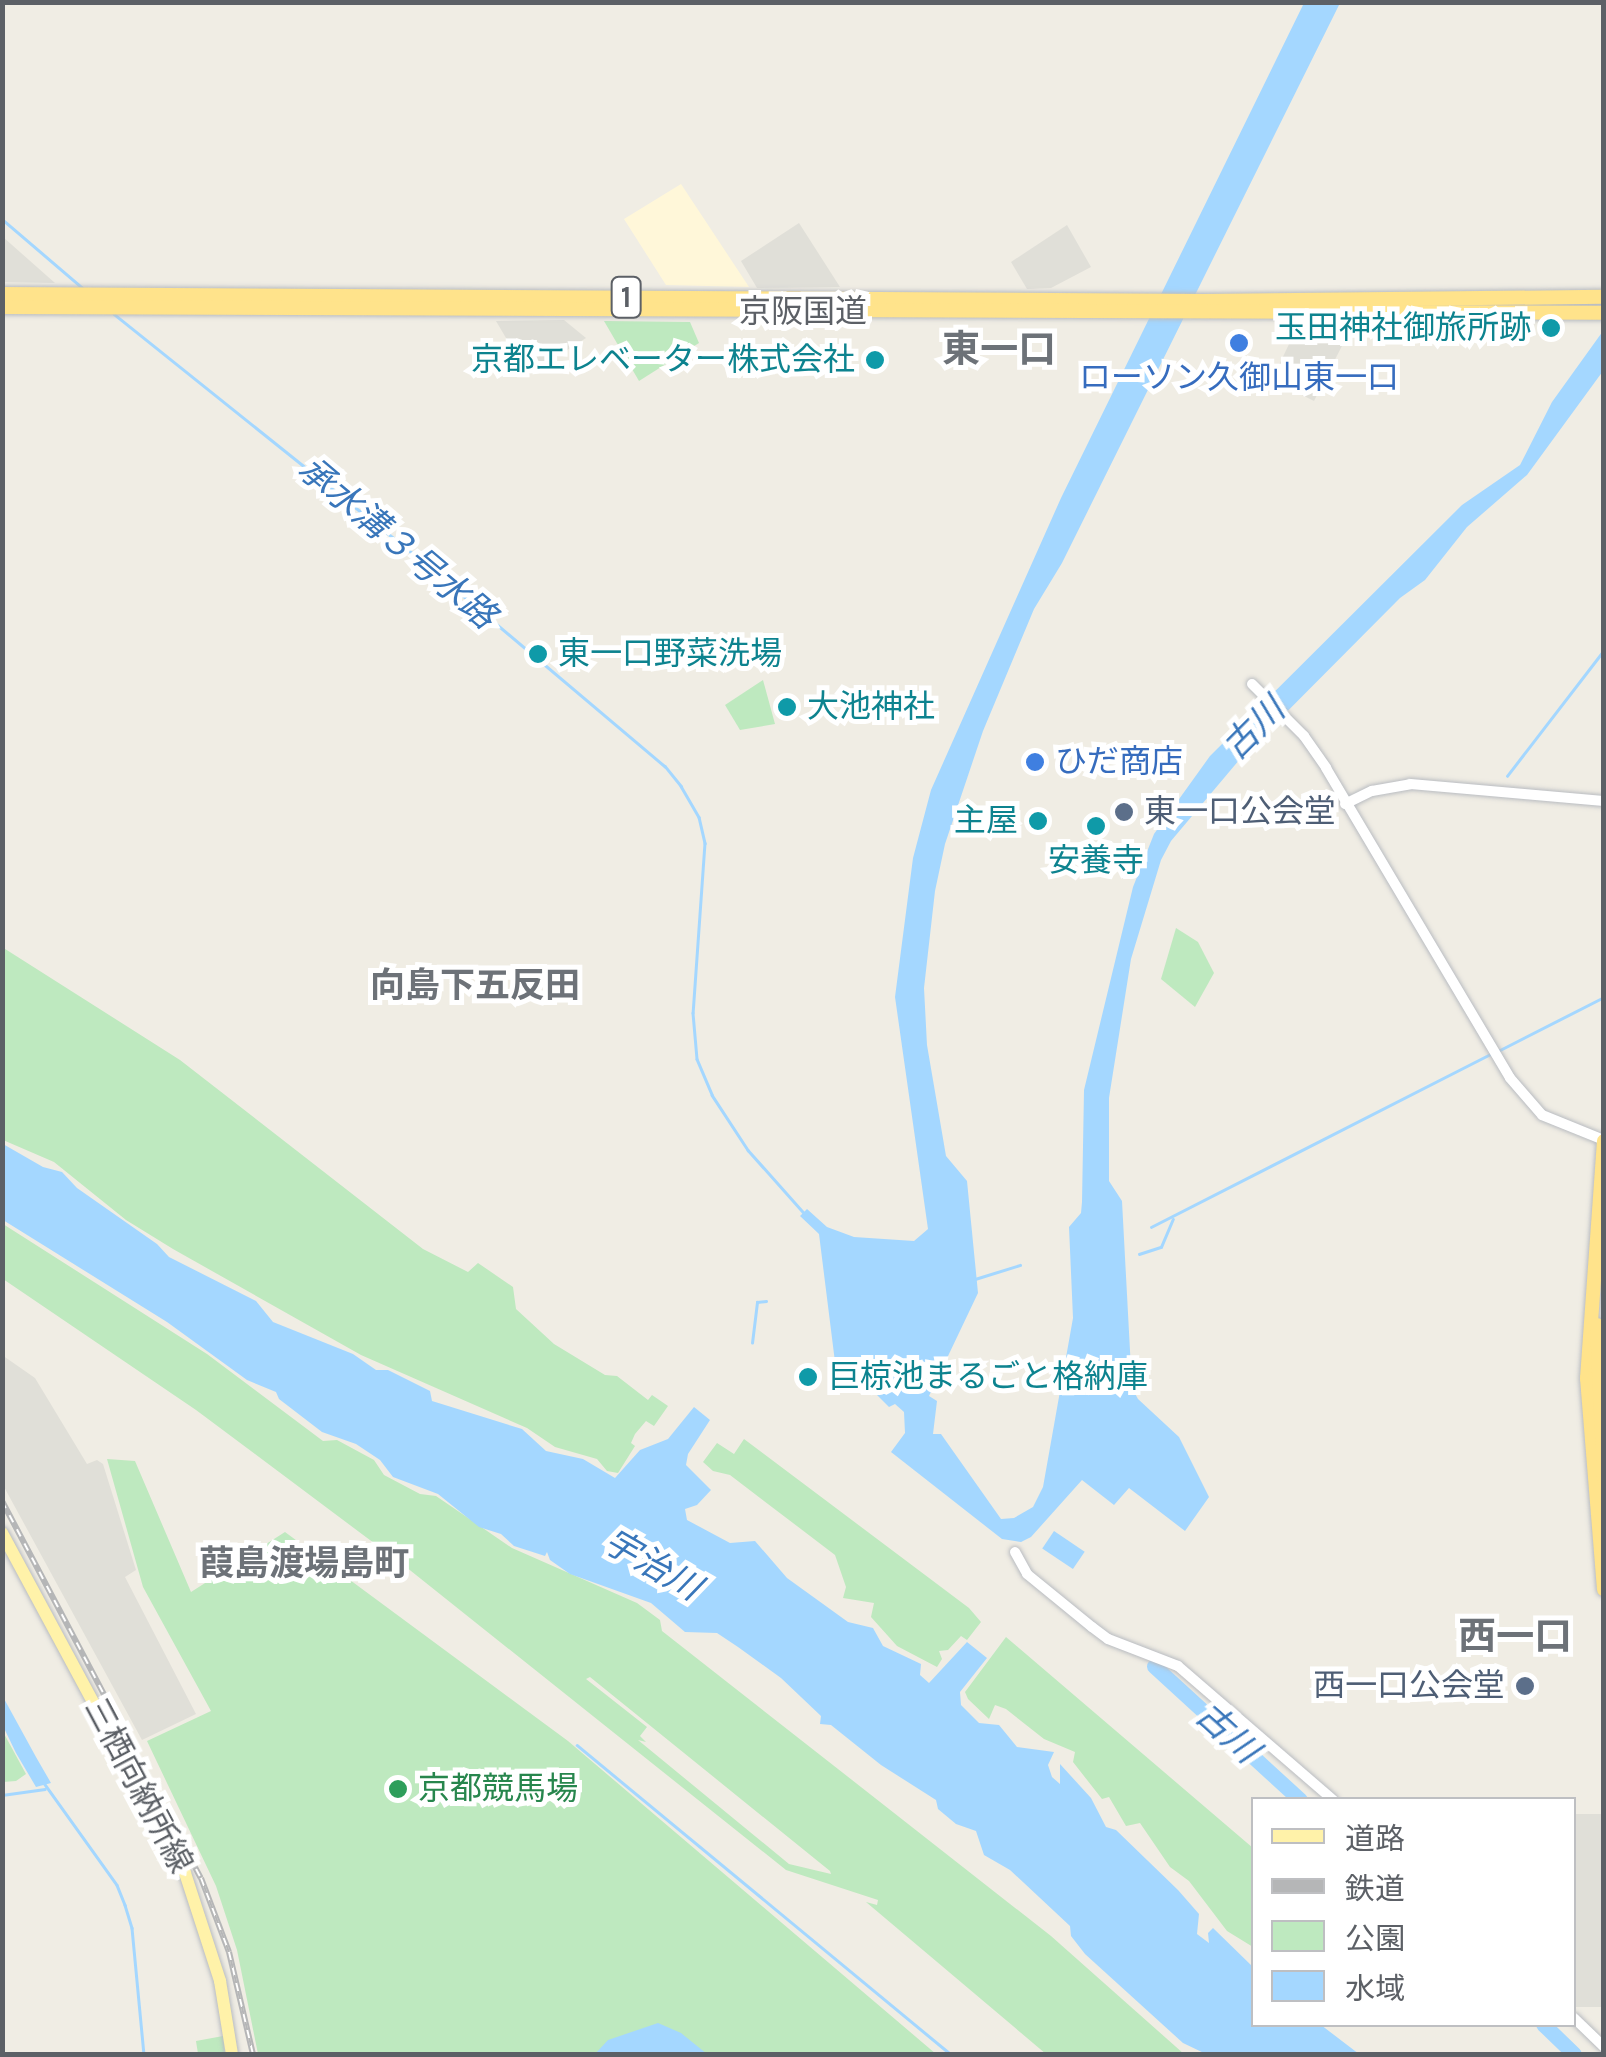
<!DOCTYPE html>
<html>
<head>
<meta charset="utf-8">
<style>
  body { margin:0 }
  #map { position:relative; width:1606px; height:2057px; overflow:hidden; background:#f0ede4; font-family:Karla,"Noto Sans JP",sans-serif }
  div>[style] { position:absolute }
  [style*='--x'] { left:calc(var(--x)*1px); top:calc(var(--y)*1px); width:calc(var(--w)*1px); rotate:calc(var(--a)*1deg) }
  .commercial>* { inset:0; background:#fff7d9 }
  .industrial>* { inset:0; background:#e0dfd8; transform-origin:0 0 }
  .green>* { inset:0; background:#bee9bf }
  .water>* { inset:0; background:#a4d7ff; transform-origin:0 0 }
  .stream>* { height:2.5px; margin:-1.25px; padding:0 1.25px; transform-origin:1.25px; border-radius:1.25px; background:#a4d7ff }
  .river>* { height:15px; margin:-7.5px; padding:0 7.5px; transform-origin:7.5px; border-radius:7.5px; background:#a4d7ff }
  .roads { filter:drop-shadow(0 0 2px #b9bcc1) drop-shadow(0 0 2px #b9bcc1) }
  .minor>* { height:10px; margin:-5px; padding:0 5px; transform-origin:5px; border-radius:5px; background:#fff }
  .major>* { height:12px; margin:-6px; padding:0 6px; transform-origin:6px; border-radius:6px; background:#fff2a9 }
  .highway>* { height:14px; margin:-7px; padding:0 7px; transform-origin:7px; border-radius:7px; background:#ffe38b }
  .rail>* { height:6px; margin-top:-3px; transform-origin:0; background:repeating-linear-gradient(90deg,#fff 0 8px,#b5b6b7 0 16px); box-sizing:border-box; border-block:2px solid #b5b6b7 }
  .dots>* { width:28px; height:28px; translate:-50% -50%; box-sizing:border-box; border:5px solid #fff; border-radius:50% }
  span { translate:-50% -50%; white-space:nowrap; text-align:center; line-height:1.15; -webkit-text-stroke:10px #fff; paint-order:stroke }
  .shield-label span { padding:2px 8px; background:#fff; border:2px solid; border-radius:8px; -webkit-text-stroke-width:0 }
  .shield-label { font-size:30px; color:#5c6066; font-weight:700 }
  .street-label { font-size:32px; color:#5c6066 }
  .culture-label { font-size:32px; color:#0d838f }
  .right { translate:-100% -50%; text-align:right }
  .left { translate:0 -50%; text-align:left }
  .shop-label { font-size:32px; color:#366cbe }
  .service-label { font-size:32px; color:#4e5e75 }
  .leisure-label { font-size:32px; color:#27864d }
  .water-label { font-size:35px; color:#3976ba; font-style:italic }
  .neighbourhood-label { font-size:35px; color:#6d7278; font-weight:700 }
  .quarter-label { font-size:38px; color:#6d7278; font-weight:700 }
  .frame { position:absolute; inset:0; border:5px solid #5c6066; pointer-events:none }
  .legend { position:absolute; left:1251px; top:1797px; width:325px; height:230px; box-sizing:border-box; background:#fff; border:2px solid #bebfc2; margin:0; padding:12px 18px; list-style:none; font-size:30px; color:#5c6066 }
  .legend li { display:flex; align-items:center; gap:20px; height:50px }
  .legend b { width:50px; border:2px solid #bebfc2 }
</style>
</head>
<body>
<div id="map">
  <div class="commercial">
    <i style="clip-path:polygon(681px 184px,749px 287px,666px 285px,624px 219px)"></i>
  </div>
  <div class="industrial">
    <i style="clip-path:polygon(799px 223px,840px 287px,757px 288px,741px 261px)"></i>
    <i style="clip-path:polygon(1067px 225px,1091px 267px,1051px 288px,1027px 289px,1011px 262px)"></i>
    <i style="clip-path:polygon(2px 237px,3px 237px,55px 283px,3px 282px)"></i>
    <i style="clip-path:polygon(564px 320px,586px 338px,528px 375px,496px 321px)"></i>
    <i style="clip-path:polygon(1298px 325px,1347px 326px,1348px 334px,1314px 401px,1272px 380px)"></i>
    <i style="clip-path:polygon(2px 1355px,35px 1378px,87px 1464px,97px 1460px,103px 1464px,136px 1570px,125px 1577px,196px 1714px,142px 1740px,3px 1485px)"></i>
    <i style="left:1574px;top:1814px;width:29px;height:193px"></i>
  </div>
  <div class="green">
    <i style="clip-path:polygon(604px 321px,690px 322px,699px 343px,639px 381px)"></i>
    <i style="clip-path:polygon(763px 680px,775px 724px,740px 730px,725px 705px)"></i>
    <i style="clip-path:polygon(1176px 928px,1198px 942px,1214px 973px,1195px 1007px,1161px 979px)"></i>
    <i style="clip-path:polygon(2px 947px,180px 1060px,423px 1249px,468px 1272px,478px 1263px,513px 1287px,516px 1309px,554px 1344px,605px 1375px,617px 1376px,648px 1400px,652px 1395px,668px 1406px,654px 1426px,646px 1421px,635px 1434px,631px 1443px,635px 1446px,618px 1473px,607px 1471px,597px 1459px,555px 1447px,527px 1428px,361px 1355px,173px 1249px,126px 1220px,54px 1162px,3px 1140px)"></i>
    <i style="clip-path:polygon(evenodd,3px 1224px,207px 1354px,323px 1441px,337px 1440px,374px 1460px,384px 1475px,420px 1494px,436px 1496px,512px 1548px,637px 1603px,660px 1620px,662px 1631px,1051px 1936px,1184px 2054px,1046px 2054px,866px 1902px,877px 1905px,878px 1900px,786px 1870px,406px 1567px,196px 1410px,3px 1279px,3px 1224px,590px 1677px,830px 1871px,831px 1874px,789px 1864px,638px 1740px,646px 1742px,640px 1736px,647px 1727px,586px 1679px,590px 1677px)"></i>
    <i style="clip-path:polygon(744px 1439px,969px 1608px,981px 1622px,967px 1640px,961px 1636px,948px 1650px,939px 1651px,942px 1659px,937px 1667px,897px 1646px,871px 1617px,874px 1603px,843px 1598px,846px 1587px,835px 1555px,730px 1475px,713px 1471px,703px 1462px,717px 1443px,734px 1454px)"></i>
    <i style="clip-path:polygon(107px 1459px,135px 1461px,191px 1592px,285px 1532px,568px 1741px,936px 2054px,258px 2054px,237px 1950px,216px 1886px,147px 1741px,211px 1711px,143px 1587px)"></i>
    <i style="clip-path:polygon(1006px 1637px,1253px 1848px,1253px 1947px,1227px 1931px,1189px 1881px,1170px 1867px,1140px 1823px,1126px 1826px,1109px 1797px,1102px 1799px,1073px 1762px,1075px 1752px,1044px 1739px,1006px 1709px,995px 1705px,989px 1719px,968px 1699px,965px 1692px)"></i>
    <i style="clip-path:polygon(2px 1730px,26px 1774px,16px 1781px,3px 1782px)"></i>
    <i style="clip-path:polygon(223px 2036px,225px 2054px,198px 2054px,196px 2041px)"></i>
  </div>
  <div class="water">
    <i style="clip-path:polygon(1304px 3px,1340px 3px,1062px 563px,1034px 609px,983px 731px,945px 844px,935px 891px,924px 988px,927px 1045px,946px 1156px,967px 1181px,978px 1293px,929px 1396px,937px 1401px,933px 1434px,941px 1434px,1001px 1519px,1014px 1518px,1033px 1507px,1043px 1487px,1073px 1318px,1069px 1227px,1081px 1213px,1082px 1202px,1084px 1090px,1133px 887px,1154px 834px,1210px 756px,1462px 505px,1520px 465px,1552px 402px,1603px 331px,1603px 371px,1527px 475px,1467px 527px,1425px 580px,1400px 598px,1240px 759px,1171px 841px,1161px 860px,1131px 959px,1109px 1098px,1109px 1181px,1122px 1201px,1132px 1388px,1138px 1399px,1179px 1437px,1209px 1497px,1185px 1531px,1129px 1488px,1114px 1505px,1082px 1480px,1031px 1537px,1021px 1542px,1002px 1539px,891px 1452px,905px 1433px,904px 1412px,895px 1404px,889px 1407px,864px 1382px,859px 1387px,835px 1362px,819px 1234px,800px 1216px,807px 1209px,827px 1227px,854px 1237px,914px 1241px,928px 1229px,895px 997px,913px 858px,931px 790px,1061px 498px)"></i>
    <i style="clip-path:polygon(3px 1144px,43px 1167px,62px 1172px,77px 1188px,157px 1244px,169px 1257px,256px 1301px,273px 1322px,353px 1354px,376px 1370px,388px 1370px,430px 1391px,432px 1401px,522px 1429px,546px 1451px,583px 1459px,615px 1478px,640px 1450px,668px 1439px,694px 1407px,710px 1420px,688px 1454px,686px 1465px,711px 1490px,697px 1505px,685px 1509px,687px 1520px,730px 1543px,755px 1541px,787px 1578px,848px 1622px,873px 1628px,883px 1646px,921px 1664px,920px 1675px,929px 1683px,967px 1642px,987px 1658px,960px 1692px,961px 1705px,979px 1723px,999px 1725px,1017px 1747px,1054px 1752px,1048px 1765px,1052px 1777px,1060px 1784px,1060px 1764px,1091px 1798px,1106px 1827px,1116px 1830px,1178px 1890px,1199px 1914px,1197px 1934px,1209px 1943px,1208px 1933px,1213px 1928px,1253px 1967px,1254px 2024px,1321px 2025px,1359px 2054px,1206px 2054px,1183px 2043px,1085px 1954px,1071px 1936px,1070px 1926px,1010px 1870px,984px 1855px,976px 1831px,956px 1824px,938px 1809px,936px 1800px,881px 1765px,831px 1725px,820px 1724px,821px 1716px,781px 1678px,738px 1647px,717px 1633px,685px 1632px,651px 1603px,570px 1574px,550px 1560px,547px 1552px,545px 1556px,514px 1546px,501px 1534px,479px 1527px,438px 1494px,393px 1477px,380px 1460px,356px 1444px,322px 1432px,279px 1399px,276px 1392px,247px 1380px,167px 1322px,3px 1220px)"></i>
    <i style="left:1054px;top:1531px;width:37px;height:21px;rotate:34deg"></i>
    <i style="clip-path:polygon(2px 1695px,36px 1757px,51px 1783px,36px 1787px,16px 1753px,3px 1726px)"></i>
    <i style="clip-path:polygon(658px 2023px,681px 2033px,707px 2054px,595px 2054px,608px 2040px)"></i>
  </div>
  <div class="stream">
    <i style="--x:2;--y:219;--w:109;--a:40.5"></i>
    <i style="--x:114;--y:314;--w:395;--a:38.7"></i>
    <i style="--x:422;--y:561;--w:318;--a:40.2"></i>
    <i style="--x:665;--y:766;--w:26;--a:51"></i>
    <i style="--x:681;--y:786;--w:36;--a:60"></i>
    <i style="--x:699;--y:817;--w:27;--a:77"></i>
    <i style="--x:705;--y:843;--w:170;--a:94"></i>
    <i style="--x:693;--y:1013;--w:46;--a:85"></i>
    <i style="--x:697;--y:1059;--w:39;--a:67"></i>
    <i style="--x:712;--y:1095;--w:66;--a:56.8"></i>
    <i style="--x:748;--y:1150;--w:84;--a:48.4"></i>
    <i style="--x:1507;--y:776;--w:159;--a:-52.4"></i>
    <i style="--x:1498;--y:1051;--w:119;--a:-27"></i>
    <i style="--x:1151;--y:1227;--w:381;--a:-27"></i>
    <i style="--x:1139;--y:1254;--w:23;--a:-18"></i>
    <i style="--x:1161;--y:1247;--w:30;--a:-67"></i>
    <i style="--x:975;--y:1279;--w:47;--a:-17.3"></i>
    <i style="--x:752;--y:1343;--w:41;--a:-83"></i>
    <i style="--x:757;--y:1302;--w:9;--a:-6"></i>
    <i style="--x:577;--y:1745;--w:484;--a:39.6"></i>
    <i style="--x:44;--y:1783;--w:125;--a:54.4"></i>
    <i style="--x:117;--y:1885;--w:22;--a:68"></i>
    <i style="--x:125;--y:1905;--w:24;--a:73"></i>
    <i style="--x:132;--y:1928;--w:127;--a:84.6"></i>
    <i style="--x:2;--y:1795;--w:43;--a:-7.9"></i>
  </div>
  <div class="river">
    <i style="--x:1154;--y:1666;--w:198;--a:42.5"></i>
    <i style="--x:1543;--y:2024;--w:43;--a:44.1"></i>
  </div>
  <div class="roads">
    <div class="minor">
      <i style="--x:1252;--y:684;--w:74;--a:45"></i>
      <i style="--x:1304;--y:736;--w:39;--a:55"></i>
      <i style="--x:1326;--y:768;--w:360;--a:59.3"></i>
      <i style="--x:1510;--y:1078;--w:49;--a:49.1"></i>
      <i style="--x:1542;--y:1115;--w:67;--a:22"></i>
      <i style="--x:1345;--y:804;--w:30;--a:-26"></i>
      <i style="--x:1372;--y:791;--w:39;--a:-10"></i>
      <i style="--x:1410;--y:784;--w:195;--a:5"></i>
      <i style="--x:1015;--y:1552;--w:25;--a:61"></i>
      <i style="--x:1027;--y:1574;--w:84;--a:39.2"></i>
      <i style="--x:1092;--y:1627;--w:20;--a:37"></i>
      <i style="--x:1108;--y:1639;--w:75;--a:21.1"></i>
      <i style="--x:1178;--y:1666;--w:205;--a:40.8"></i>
      <i style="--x:1574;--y:2018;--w:42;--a:44"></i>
    </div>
    <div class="major">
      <i style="--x:2;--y:1533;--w:386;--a:61.7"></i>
      <i style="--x:185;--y:1873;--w:114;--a:72"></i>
      <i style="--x:220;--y:1981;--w:74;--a:80.7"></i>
    </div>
    <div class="highway">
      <i style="--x:2;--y:294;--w:1201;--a:0.33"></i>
      <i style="--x:1203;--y:301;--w:401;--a:-0.6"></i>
      <i style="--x:2;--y:307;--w:1602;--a:0.21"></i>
      <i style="--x:1604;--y:1141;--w:238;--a:94.1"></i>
      <i style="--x:1587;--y:1378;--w:212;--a:85.4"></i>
      <i style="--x:1597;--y:1325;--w:155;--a:87.4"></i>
    </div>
  </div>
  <div class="rail">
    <i style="--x:2;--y:1501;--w:426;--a:62.2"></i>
    <i style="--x:201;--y:1878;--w:79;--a:69.3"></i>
    <i style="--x:229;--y:1952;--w:105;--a:76.8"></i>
  </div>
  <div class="dots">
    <i style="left:1551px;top:328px;background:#0f9aa8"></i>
    <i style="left:1239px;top:343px;background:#3f7fe0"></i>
    <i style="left:875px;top:360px;background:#0f9aa8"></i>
    <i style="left:538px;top:654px;background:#0f9aa8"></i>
    <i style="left:787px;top:707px;background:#0f9aa8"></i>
    <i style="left:1035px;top:762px;background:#3f7fe0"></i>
    <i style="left:1124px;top:812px;background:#5c6f8a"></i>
    <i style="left:1038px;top:821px;background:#0f9aa8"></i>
    <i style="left:1096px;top:826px;background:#0f9aa8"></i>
    <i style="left:808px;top:1377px;background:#0f9aa8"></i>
    <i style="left:1525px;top:1686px;background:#5c6f8a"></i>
    <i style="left:398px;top:1789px;background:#2e9e5b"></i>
  </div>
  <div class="shield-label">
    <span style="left:626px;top:297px">1</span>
  </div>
  <div class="street-label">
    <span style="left:803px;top:312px">京阪国道</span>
    <span style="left:138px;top:1786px;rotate:62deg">三栖向納所線</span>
  </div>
  <div class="culture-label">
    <span class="right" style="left:1531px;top:328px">玉田神社御旅所跡</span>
    <span class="right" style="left:855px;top:360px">京都エレベーター株式会社</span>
    <span class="left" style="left:558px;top:654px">東一口野菜洗場</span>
    <span class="left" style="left:807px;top:707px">大池神社</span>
    <span class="right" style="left:1018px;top:821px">主屋</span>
    <span style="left:1096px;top:861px">安養寺</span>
    <span class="left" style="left:828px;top:1377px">巨椋池まるごと格納庫</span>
  </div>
  <div class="shop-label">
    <span style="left:1239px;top:378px">ローソン久御山東一口</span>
    <span class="left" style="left:1055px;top:762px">ひだ商店</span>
  </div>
  <div class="service-label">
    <span class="left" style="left:1144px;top:812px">東一口公会堂</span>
    <span class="right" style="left:1505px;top:1686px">西一口公会堂</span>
  </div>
  <div class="leisure-label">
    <span class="left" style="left:418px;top:1789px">京都競馬場</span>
  </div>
  <div class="water-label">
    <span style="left:397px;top:543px;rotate:40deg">承水溝３号水路</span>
    <span style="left:1254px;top:729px;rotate:-45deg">古川</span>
    <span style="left:652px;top:1565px;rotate:30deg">宇治川</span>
    <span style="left:1227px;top:1733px;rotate:42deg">古川</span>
  </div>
  <div class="neighbourhood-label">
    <span style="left:475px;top:986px">向島下五反田</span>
    <span style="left:304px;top:1564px">葭島渡場島町</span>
  </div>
  <div class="quarter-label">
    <span style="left:999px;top:350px">東一口</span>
    <span style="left:1515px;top:1637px">西一口</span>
  </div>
  <div class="frame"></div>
  <ul class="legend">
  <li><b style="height:12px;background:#fff2a9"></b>道路</li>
  <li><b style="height:12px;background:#b5b6b7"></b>鉄道</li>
  <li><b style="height:28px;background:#bee9bf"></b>公園</li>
  <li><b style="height:28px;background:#a4d7ff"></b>水域</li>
  </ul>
</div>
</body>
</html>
